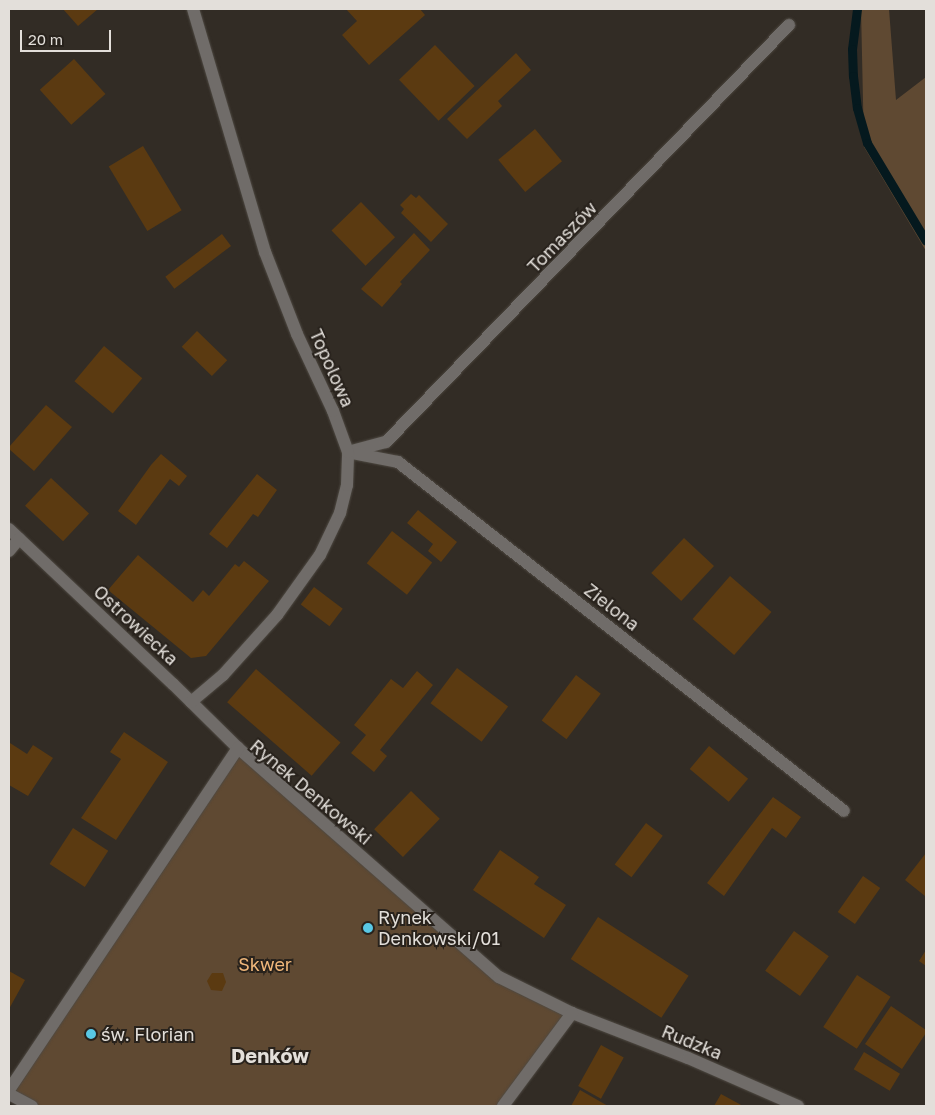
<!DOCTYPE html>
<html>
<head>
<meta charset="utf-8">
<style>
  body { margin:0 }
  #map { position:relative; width:935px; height:1115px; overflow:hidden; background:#322c25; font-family:"Golos Text",sans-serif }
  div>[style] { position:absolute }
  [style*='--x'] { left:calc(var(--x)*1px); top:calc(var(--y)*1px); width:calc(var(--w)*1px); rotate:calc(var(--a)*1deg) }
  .green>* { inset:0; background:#5f4932 }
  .stream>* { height:9px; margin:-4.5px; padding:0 4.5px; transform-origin:4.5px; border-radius:4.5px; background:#05191e }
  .building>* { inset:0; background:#5b3a11; transform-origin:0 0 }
  .roads { filter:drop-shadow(0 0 1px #4e4942) drop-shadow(0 0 1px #4e4942) }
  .minor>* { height:12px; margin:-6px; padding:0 6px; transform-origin:6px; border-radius:6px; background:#706c69 }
  .dots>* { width:14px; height:14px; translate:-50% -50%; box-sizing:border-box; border:2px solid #28221c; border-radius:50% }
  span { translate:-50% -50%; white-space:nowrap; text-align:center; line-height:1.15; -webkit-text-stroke:4px #28221c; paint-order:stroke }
  .street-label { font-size:18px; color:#e3dfda }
  .poi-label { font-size:18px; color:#e3dfda }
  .left { translate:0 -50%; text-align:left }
  .park-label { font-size:18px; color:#f0b77a }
  .quarter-label { font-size:20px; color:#e3dfda; font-weight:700 }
  .frame { position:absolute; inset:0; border:10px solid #e3dfda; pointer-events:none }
  .scale { position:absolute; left:20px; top:30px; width:91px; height:22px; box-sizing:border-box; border:2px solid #e3dfda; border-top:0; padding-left:6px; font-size:15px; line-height:18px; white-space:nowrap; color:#e3dfda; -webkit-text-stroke:4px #28221c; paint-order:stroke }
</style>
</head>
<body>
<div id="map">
  <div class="green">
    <i style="clip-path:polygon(861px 9px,889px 9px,896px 100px,926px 77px,926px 251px,864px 147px)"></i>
    <i style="clip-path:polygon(238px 748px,499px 977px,572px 1013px,503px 1106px,32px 1106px,9px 1094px)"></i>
  </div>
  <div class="stream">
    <i style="--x:857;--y:9;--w:40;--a:97.1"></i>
    <i style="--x:852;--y:49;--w:27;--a:88"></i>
    <i style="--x:853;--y:76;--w:32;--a:83"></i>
    <i style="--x:857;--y:108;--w:36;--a:74"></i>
    <i style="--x:867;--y:143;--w:114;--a:59"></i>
  </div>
  <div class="building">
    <i style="clip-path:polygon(63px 9px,98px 9px,78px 26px)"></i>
    <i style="clip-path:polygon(346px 9px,420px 9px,425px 15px,369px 65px,342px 35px,357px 21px)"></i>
    <i style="left:435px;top:45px;width:57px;height:50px;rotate:46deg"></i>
    <i style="clip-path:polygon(516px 53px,531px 70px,498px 101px,502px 106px,467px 139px,447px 119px)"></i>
    <i style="left:74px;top:59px;width:47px;height:46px;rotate:48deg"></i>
    <i style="left:535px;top:129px;width:42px;height:48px;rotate:50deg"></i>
    <i style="left:143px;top:146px;width:75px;height:40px;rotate:59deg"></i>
    <i style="clip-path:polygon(411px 194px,416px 198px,419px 195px,448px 224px,431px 242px,401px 213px,404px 209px,400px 205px)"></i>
    <i style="left:361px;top:202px;width:49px;height:41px;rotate:46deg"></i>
    <i style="clip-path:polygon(414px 233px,430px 250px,400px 282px,402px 284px,382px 307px,361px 289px)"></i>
    <i style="left:222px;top:234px;width:15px;height:71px;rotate:53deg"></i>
    <i style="left:197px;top:331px;width:42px;height:22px;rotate:44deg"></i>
    <i style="left:104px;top:346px;width:50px;height:46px;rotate:40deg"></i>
    <i style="clip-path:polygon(46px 405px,72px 427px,34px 471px,9px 449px,9px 447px)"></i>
    <i style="clip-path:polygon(161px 454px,187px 476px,179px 486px,170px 479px,136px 525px,118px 511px,151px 465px)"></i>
    <i style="clip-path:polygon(257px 474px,277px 490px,258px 517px,253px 514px,227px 548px,209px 534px)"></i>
    <i style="left:51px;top:478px;width:52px;height:38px;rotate:43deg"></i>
    <i style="clip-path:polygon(418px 510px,457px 542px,441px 562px,428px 551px,433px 544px,407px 523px)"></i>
    <i style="left:392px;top:531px;width:51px;height:41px;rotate:38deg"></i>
    <i style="left:684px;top:538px;width:41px;height:48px;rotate:43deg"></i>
    <i style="clip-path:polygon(138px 555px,193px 602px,203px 590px,209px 596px,235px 564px,239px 567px,244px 561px,269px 581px,206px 656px,191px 658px,108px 590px)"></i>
    <i style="left:730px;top:576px;width:55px;height:57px;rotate:41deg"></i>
    <i style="left:314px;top:587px;width:36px;height:22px;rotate:37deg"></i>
    <i style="left:457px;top:668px;width:64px;height:44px;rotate:37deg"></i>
    <i style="left:256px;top:669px;width:112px;height:44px;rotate:41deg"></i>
    <i style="clip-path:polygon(417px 671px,433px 685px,380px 750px,387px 756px,374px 772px,351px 753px,366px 735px,354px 725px,391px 679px,403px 688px)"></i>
    <i style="left:576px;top:675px;width:31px;height:57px;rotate:37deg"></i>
    <i style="clip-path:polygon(124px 732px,168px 762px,116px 840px,81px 818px,121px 759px,110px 752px)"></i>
    <i style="clip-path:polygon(10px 743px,27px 754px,33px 745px,53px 758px,28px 796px,9px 785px)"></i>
    <i style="left:709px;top:746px;width:51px;height:30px;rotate:40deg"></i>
    <i style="left:411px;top:791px;width:40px;height:53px;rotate:44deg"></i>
    <i style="clip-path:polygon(773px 797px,801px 817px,786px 838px,772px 828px,724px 896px,707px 883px)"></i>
    <i style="left:646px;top:823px;width:21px;height:52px;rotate:37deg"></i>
    <i style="left:73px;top:828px;width:42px;height:43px;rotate:33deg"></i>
    <i style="clip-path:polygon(500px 850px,539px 877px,534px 884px,566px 905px,544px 938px,473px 890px)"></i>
    <i style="clip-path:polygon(926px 853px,926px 895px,925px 896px,905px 880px)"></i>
    <i style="left:863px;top:876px;width:21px;height:44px;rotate:35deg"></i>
    <i style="left:598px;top:917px;width:108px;height:50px;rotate:33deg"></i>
    <i style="left:794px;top:931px;width:43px;height:49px;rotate:36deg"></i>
    <i style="clip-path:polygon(926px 950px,926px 966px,919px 961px)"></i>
    <i style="clip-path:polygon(9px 971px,25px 980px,9px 1009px)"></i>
    <i style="clip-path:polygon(212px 973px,223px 973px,226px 982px,222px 991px,211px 990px,207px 981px)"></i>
    <i style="left:857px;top:975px;width:40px;height:62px;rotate:33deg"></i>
    <i style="clip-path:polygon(891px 1006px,926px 1030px,926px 1033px,902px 1069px,865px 1044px)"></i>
    <i style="left:601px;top:1045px;width:26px;height:47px;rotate:29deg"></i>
    <i style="left:864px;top:1052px;width:42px;height:20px;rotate:31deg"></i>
    <i style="clip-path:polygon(580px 1090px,608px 1106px,571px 1106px)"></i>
    <i style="clip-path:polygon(721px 1094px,743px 1106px,714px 1106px)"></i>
  </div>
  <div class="roads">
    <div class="minor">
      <i style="--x:348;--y:452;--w:39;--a:-15"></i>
      <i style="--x:386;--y:442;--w:580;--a:-45.98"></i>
      <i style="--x:352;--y:453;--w:47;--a:11.1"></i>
      <i style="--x:398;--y:462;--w:566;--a:38.04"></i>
      <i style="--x:9;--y:529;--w:226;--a:43.4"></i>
      <i style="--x:173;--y:684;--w:91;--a:44.6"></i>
      <i style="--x:238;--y:748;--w:347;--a:41.3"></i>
      <i style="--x:499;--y:977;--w:81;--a:26.3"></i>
      <i style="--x:572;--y:1013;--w:124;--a:21.2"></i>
      <i style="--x:688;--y:1058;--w:120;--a:23.6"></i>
      <i style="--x:9;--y:551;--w:16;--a:-50"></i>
      <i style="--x:191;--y:702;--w:42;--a:-40.2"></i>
      <i style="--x:223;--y:675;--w:81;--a:-48"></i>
      <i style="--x:277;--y:615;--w:74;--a:-54.4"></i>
      <i style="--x:320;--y:555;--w:47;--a:-64.5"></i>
      <i style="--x:340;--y:513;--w:29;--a:-76"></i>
      <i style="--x:347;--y:485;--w:33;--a:-88"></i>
      <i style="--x:348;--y:452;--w:44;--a:-110.1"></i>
      <i style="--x:333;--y:411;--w:85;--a:-115.1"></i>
      <i style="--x:297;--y:334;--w:88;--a:-111.3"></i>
      <i style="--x:265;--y:252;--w:253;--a:-106.5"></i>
      <i style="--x:9;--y:1090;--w:412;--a:-56.2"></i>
      <i style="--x:9;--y:1094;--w:26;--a:28"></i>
      <i style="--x:503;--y:1106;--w:116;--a:-53.4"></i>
    </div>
  </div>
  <div class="dots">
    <i style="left:368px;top:928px;background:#59c8e5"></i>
    <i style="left:91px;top:1034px;background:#59c8e5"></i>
  </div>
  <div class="street-label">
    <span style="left:562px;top:237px;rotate:-46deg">Tomaszów</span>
    <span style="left:332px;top:368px;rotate:66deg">Topolowa</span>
    <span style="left:612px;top:607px;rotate:38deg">Zielona</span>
    <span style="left:136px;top:625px;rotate:43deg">Ostrowiecka</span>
    <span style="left:311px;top:792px;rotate:40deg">Rynek Denkowski</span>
    <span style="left:692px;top:1042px;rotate:22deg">Rudzka</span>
  </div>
  <div class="poi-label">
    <span class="left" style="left:378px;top:928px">Rynek<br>Denkowski/01</span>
    <span class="left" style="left:101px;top:1034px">św. Florian</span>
  </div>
  <div class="park-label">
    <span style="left:265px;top:964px">Skwer</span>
  </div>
  <div class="quarter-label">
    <span style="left:270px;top:1055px">Denków</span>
  </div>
  <div class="frame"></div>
  <div class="scale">20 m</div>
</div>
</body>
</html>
